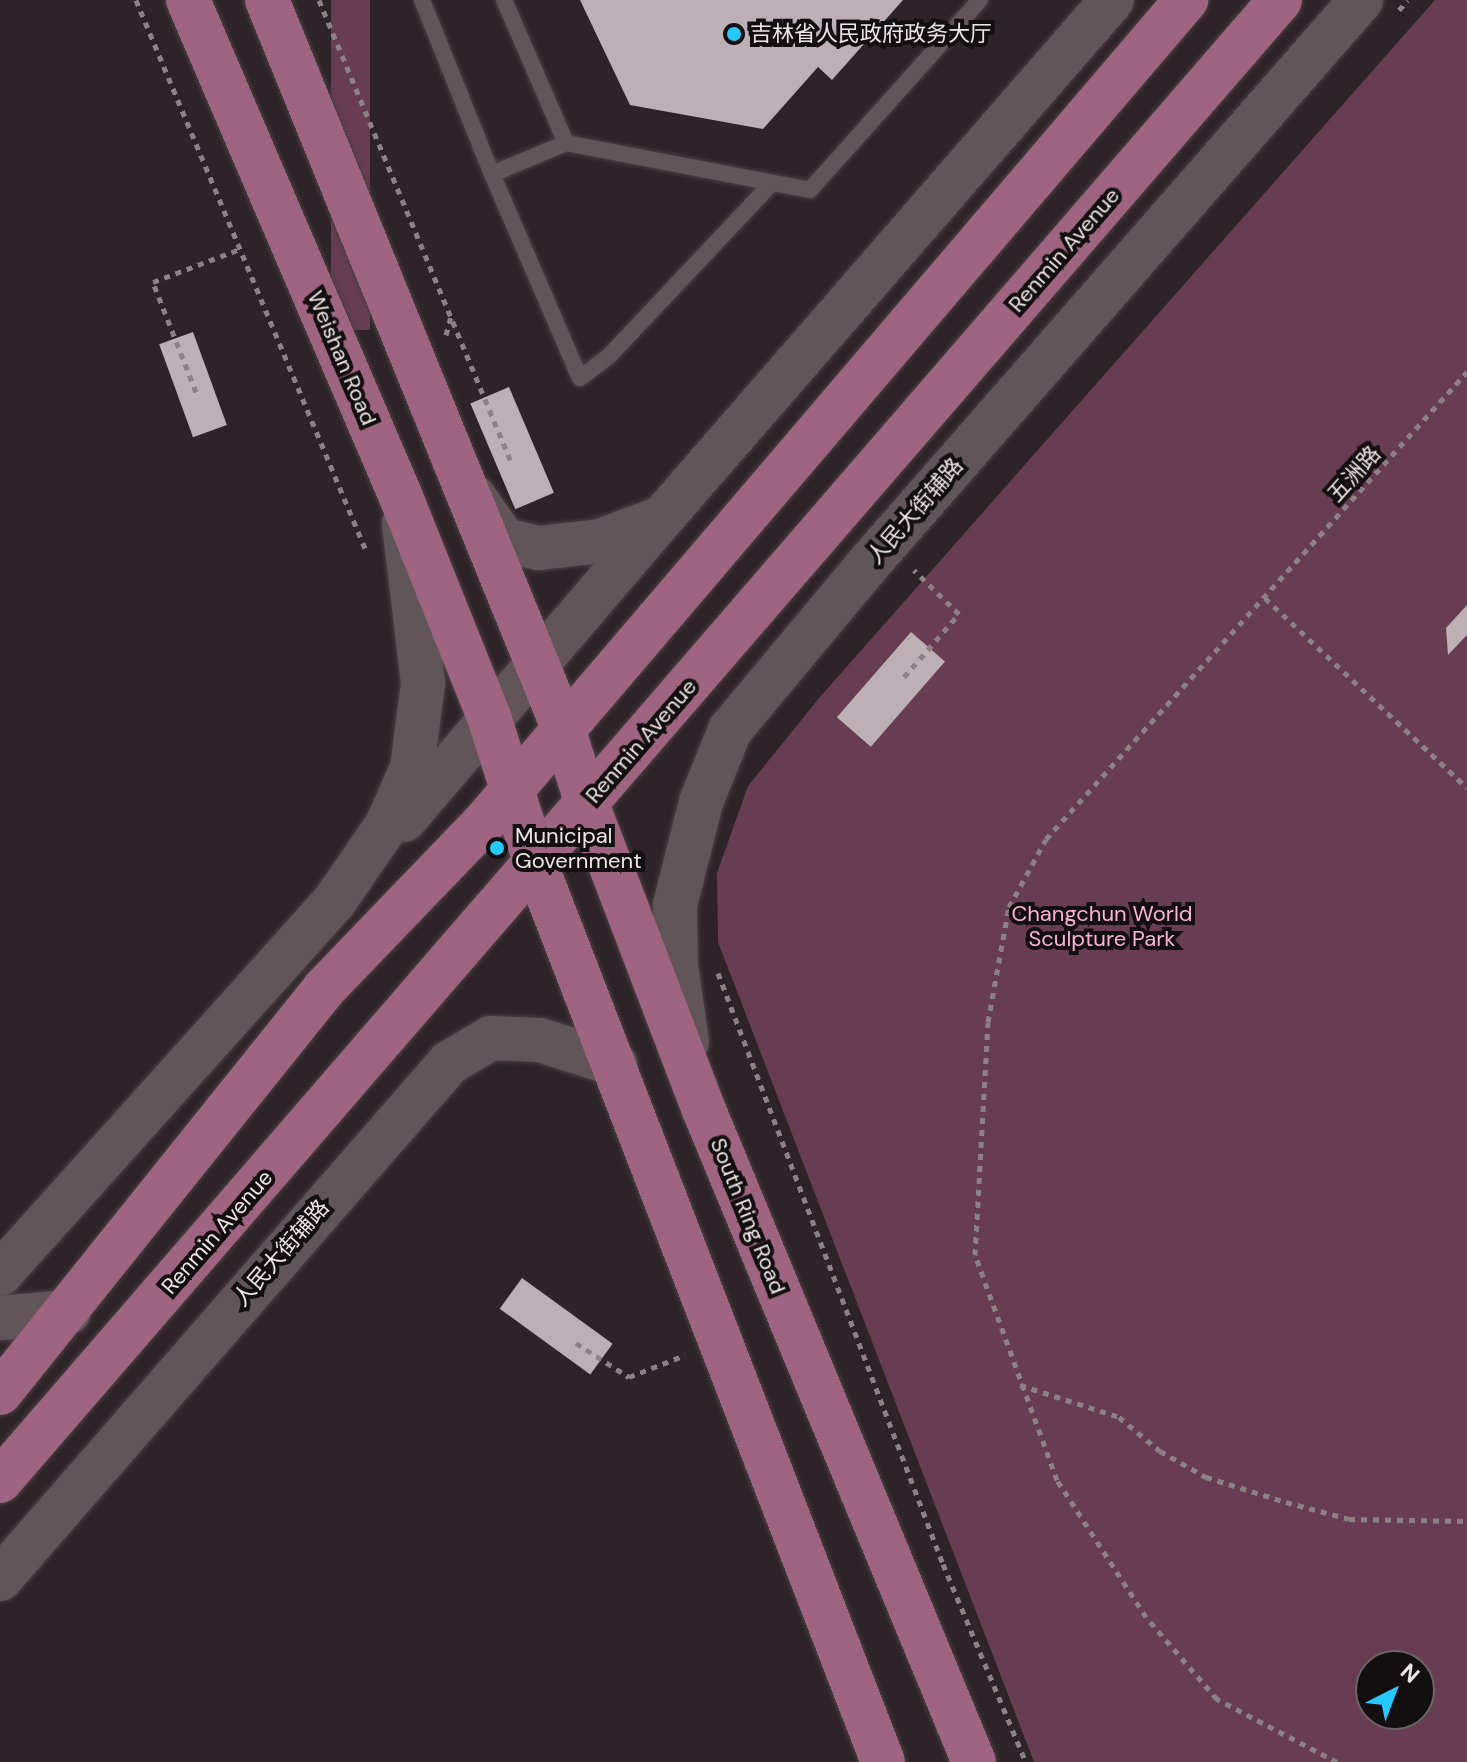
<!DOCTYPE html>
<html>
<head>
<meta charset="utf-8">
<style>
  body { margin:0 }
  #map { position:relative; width:1467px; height:1762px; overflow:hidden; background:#2e2328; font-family:"DM Sans","Noto Sans SC",sans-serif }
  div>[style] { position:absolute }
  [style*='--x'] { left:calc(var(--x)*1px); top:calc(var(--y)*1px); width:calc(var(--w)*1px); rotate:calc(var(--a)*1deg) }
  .green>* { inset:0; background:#683d53; transform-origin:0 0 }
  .building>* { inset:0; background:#bdafb6; transform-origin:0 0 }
  .path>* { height:5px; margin-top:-2.5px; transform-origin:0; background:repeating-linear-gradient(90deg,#8c8286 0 6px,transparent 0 12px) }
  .roads { filter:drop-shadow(0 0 2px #4a4045) drop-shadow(0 0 2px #4a4045) }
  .lane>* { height:16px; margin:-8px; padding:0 8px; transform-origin:8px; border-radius:8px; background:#61555a }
  .secondary>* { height:44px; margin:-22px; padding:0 22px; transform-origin:22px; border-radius:22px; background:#61555a }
  .primary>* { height:44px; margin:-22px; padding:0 22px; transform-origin:22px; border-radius:22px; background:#9e6481 }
  .dots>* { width:22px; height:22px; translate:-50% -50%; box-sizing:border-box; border:4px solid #130e10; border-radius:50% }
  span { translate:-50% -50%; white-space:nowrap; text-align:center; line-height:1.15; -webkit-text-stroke:8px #130e10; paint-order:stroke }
  .poi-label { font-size:22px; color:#eee6e9 }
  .left { translate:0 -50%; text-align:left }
  .street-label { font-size:22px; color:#eee6e9 }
  .park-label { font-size:22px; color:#fcb3d6 }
  .north { position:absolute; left:1355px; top:1650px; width:80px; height:80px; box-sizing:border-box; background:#130e10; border:2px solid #6b6467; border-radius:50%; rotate:42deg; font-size:22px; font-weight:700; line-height:32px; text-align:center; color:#eee6e9 }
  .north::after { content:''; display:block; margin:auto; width:28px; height:36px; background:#26c9fe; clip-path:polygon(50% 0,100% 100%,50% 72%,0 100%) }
</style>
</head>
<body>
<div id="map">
  <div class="green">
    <i style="left:331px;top:0;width:39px;height:330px"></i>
    <i style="clip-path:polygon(evenodd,1435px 0,1467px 0,1467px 1762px,1034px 1762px,718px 942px,717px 873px,748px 786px,820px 697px,1435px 0,1371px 1666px,1419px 1666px,1419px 1714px,1371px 1714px,1371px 1666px)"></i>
  </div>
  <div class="building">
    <i style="clip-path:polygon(580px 0,903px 0,832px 80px,818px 67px,763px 129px,630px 105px)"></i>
    <i style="left:193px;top:332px;width:99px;height:36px;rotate:70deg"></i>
    <i style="left:509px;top:387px;width:115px;height:42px;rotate:67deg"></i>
    <i style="clip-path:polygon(1467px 605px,1467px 635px,1448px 655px,1446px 628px)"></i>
    <i style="left:911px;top:632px;width:45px;height:113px;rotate:41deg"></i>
    <i style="left:522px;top:1278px;width:112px;height:38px;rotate:36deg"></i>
  </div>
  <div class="path">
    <i style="--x:136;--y:0;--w:599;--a:67.33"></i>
    <i style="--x:319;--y:0;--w:503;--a:67.42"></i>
    <i style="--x:1399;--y:10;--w:13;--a:-48"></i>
    <i style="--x:446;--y:335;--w:20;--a:-75"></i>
    <i style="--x:196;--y:392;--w:118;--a:-111.4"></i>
    <i style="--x:153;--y:282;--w:93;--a:-20.8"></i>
    <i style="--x:1265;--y:598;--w:277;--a:43.2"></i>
    <i style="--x:904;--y:677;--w:84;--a:-48.9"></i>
    <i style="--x:959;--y:614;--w:63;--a:-135.6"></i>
    <i style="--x:718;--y:973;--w:632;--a:69.16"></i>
    <i style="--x:943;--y:1564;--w:215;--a:67.3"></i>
    <i style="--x:576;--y:1343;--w:63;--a:32.7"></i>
    <i style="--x:629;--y:1377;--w:60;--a:-21.4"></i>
    <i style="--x:1020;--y:1385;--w:104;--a:17.9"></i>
    <i style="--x:1119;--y:1417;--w:53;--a:39.7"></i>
    <i style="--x:1160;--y:1451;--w:53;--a:29.5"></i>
    <i style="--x:1206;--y:1477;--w:84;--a:17.4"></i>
    <i style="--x:1286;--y:1502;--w:65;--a:15.1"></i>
    <i style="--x:1349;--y:1519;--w:118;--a:1"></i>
    <i style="--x:1337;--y:1762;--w:136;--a:-152.3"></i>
    <i style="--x:1217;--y:1699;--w:108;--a:-130.9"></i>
    <i style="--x:1146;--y:1617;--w:163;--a:-123"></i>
    <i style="--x:1057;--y:1480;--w:239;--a:-110"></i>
    <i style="--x:975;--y:1255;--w:233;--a:-86.8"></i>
    <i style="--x:988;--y:1022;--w:117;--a:-79.7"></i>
    <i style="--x:1009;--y:907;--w:77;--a:-61.4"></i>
    <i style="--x:1046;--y:839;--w:629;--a:-47.97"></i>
  </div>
  <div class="roads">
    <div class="lane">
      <i style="--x:422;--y:0;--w:188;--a:68.1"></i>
      <i style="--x:492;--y:174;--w:80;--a:-22.7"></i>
      <i style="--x:566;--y:143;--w:156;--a:-113.4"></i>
      <i style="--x:566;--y:143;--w:248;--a:10.9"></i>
      <i style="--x:810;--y:190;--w:255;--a:-48.2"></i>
      <i style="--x:492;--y:174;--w:222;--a:66.7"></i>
      <i style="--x:580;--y:378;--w:38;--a:-37"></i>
      <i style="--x:610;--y:355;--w:236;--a:-46.7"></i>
    </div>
    <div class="secondary">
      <i style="--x:474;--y:497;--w:52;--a:55.1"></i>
      <i style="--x:504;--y:540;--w:36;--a:13"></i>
      <i style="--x:539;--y:548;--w:61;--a:-6.5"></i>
      <i style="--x:600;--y:541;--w:66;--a:-20.4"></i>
      <i style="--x:662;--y:518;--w:686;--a:-49.02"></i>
      <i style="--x:404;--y:820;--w:394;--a:-49.5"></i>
      <i style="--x:687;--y:1042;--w:77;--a:-98.2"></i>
      <i style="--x:676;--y:966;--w:61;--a:-90.9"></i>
      <i style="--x:675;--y:905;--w:106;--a:-75.8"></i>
      <i style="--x:701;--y:802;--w:78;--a:-68.1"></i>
      <i style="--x:730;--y:730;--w:220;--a:-50.2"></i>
      <i style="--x:871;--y:561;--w:745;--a:-48.86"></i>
      <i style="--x:0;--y:1274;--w:500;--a:-48.1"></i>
      <i style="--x:334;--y:902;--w:93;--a:-55.5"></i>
      <i style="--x:387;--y:825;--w:62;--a:-66.3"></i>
      <i style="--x:412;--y:768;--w:86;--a:-82.6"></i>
      <i style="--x:423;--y:683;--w:161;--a:-96.8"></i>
      <i style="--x:0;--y:1318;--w:69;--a:-5"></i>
      <i style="--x:0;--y:1579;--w:684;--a:-48.97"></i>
      <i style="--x:449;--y:1063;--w:49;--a:-30.8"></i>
      <i style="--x:491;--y:1038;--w:49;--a:2.3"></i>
      <i style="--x:540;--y:1040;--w:79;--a:17.7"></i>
    </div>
    <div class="primary">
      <i style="--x:188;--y:0;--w:541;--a:66.8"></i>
      <i style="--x:401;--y:497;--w:240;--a:68.2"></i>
      <i style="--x:490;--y:720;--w:152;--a:72.4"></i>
      <i style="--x:536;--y:865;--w:962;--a:68.85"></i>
      <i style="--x:267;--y:0;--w:783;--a:67.86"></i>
      <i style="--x:562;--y:725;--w:83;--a:72.4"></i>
      <i style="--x:587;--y:804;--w:328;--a:69.1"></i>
      <i style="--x:704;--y:1110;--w:706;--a:67.51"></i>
      <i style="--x:0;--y:1393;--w:518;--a:-51.27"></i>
      <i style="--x:324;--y:989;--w:228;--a:-46.1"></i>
      <i style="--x:482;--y:825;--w:1085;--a:-49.52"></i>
      <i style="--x:0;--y:1481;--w:1957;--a:-49.16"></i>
    </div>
  </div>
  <div class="dots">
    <i style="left:734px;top:34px;background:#26c9fe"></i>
    <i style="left:497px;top:848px;background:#26c9fe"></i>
  </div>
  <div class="poi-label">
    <span class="left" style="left:750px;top:34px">吉林省人民政府政务大厅</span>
    <span class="left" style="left:515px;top:848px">Municipal<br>Government</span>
  </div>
  <div class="street-label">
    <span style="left:1064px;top:250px;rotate:-49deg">Renmin Avenue</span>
    <span style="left:342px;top:358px;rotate:67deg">Weishan Road</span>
    <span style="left:1354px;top:474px;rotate:-48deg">五洲路</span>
    <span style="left:915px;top:511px;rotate:-49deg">人民大街辅路</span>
    <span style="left:641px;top:741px;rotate:-49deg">Renmin Avenue</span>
    <span style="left:748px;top:1216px;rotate:68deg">South Ring Road</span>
    <span style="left:217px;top:1232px;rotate:-49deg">Renmin Avenue</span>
    <span style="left:281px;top:1253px;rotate:-49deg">人民大街辅路</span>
  </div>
  <div class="park-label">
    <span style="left:1102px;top:926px">Changchun World<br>Sculpture Park</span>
  </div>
  <div class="north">N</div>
</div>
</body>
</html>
